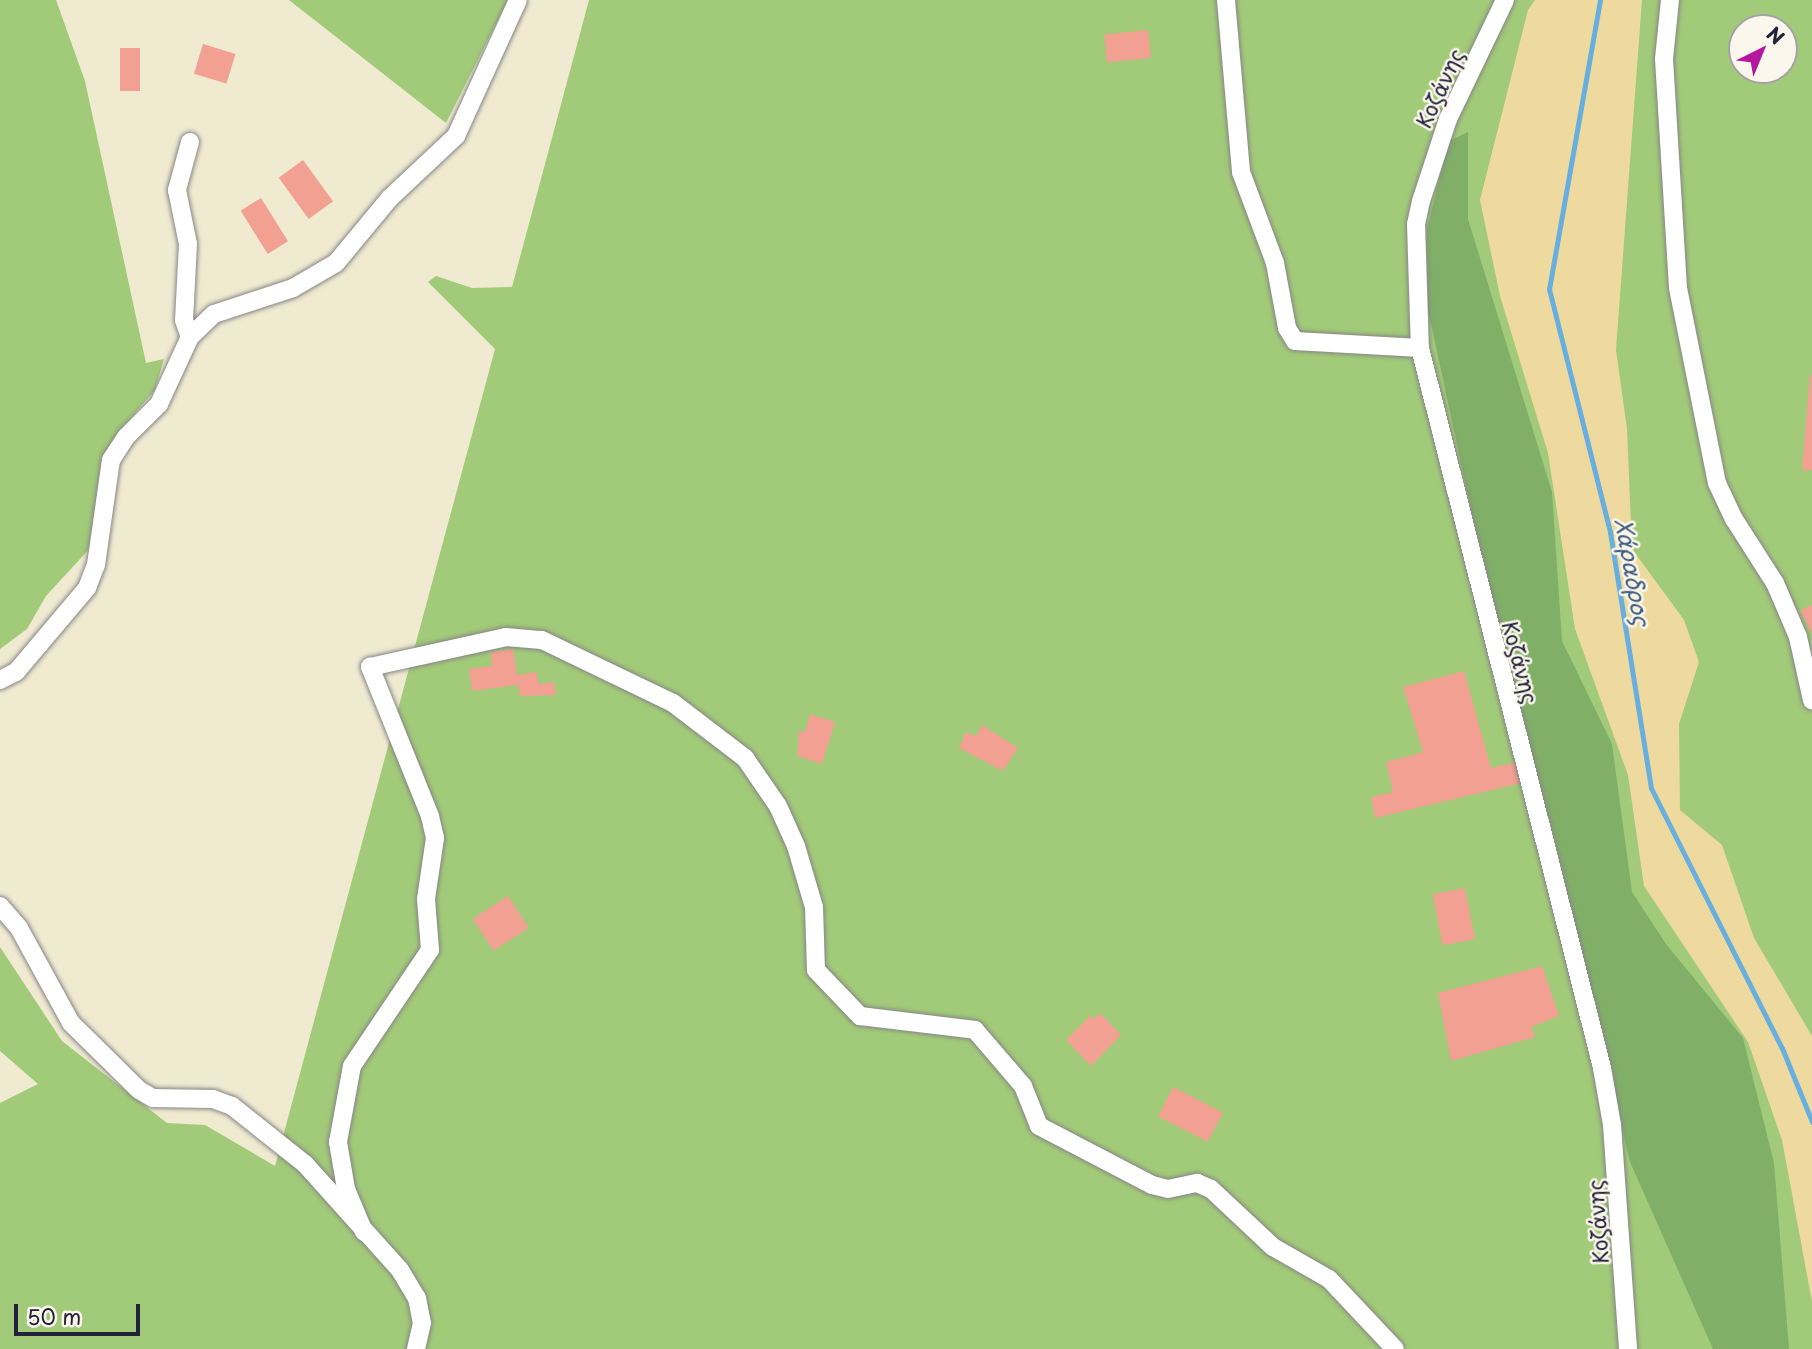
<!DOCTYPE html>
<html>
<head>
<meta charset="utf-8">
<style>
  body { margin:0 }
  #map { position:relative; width:1812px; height:1349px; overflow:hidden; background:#efead0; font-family:"Playpen Sans",sans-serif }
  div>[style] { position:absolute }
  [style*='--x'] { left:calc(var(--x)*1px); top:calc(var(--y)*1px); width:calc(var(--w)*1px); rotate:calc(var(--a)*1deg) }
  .green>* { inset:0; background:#a1cb78 }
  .forest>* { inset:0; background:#80af68 }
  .sand>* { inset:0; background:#eeda9e }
  .stream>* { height:5px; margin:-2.5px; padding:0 2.5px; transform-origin:2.5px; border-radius:2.5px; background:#68afdf }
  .building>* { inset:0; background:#f2a091; transform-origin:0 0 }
  .roads { filter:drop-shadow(0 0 2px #888686) drop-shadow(0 0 2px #888686) }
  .minor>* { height:18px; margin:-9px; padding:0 9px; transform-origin:9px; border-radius:9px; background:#fff }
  span { translate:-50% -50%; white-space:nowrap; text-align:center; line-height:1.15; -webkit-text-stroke:5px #fbf7ec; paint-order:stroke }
  .street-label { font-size:21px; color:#22223b }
  .water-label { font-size:23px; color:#3e5a7d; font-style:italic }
  .north { position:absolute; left:1728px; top:14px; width:70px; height:70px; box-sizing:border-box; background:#fbf7ec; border:2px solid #a4a2a5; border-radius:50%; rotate:43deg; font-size:19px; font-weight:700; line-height:28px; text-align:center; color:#22223b }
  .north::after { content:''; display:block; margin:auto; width:24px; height:32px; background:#b5179e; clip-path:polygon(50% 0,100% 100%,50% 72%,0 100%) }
  .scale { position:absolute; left:14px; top:1304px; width:126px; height:32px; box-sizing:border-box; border:4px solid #22223b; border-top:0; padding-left:9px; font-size:21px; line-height:24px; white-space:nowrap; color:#22223b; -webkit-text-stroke:5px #fbf7ec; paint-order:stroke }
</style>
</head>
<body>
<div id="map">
  <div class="green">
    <i style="clip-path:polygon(0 0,56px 0,85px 81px,146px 363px,164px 359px,155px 390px,123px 427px,102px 469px,92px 546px,46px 596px,27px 629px,0 649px)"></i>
    <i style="clip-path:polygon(289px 0,508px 0,446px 123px)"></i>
    <i style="clip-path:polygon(evenodd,589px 0,1812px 0,1812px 1349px,0 1349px,0 1103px,38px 1084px,0 1051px,0 947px,62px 1041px,167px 1123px,205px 1125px,275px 1166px,495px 349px,428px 282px,436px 276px,472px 288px,512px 287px,589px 0,1742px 28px,1784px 28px,1784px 70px,1742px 70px,1742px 28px)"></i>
  </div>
  <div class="forest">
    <i style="clip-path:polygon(1468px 132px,1468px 219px,1552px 492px,1562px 641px,1612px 744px,1632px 892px,1666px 944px,1743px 1038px,1774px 1163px,1789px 1349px,1713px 1349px,1630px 1162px,1553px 833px,1495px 620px,1428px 310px,1427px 229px,1449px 141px)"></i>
  </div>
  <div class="sand">
    <i style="clip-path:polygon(1535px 0,1642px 0,1616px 350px,1627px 429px,1632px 549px,1684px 620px,1699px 662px,1679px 724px,1680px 810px,1722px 845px,1754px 938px,1812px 1036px,1812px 1302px,1782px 1140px,1748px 1042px,1644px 886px,1628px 775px,1575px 629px,1548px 453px,1500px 296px,1480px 200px,1528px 10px)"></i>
  </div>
  <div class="stream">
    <i style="--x:1600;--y:0;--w:293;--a:100"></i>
    <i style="--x:1549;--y:289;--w:251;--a:75.9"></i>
    <i style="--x:1610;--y:532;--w:259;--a:80.9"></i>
    <i style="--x:1651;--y:788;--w:291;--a:63.3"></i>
    <i style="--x:1782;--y:1048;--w:80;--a:67.9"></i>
  </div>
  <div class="building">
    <i style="left:1148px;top:30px;width:28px;height:44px;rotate:84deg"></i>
    <i style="left:203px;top:44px;width:34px;height:31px;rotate:17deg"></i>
    <i style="left:120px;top:48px;width:20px;height:43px"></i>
    <i style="left:303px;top:160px;width:51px;height:30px;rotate:54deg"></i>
    <i style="left:261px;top:198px;width:51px;height:24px;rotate:58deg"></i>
    <i style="clip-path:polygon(1810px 375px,1812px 375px,1812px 470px,1802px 470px)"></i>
    <i style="clip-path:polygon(1812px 605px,1812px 633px,1800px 611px)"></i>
    <i style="clip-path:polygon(513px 649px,517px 675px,536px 672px,539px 684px,554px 682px,556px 695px,520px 696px,518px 685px,472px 691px,469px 669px,492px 666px,491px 652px)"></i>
    <i style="clip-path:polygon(1464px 671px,1491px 768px,1517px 762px,1521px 783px,1375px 818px,1371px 797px,1393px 792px,1386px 762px,1423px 752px,1403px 687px)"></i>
    <i style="clip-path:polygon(810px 714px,835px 722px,822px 764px,797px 756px,799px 731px,805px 732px)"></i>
    <i style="clip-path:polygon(982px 725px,1018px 748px,1003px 771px,959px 748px,966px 732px,976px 736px)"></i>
    <i style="left:1465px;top:888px;width:52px;height:33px;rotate:79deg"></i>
    <i style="left:508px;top:896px;width:38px;height:42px;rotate:57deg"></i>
    <i style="clip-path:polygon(1542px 966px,1559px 1016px,1531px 1027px,1535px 1037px,1451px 1061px,1438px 993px)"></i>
    <i style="clip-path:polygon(1100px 1013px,1121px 1035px,1091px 1066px,1066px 1040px,1091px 1015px,1094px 1019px)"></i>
    <i style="left:1173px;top:1087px;width:56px;height:33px;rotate:27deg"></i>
  </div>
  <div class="roads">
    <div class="minor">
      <i style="--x:1226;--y:0;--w:173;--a:85"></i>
      <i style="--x:1241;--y:172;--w:97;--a:69.5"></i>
      <i style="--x:1275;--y:263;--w:66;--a:79.5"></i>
      <i style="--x:1287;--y:328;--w:15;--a:58"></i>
      <i style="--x:1295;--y:341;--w:125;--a:3.2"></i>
      <i style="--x:1505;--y:0;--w:132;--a:115.6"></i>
      <i style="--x:1448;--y:119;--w:86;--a:108.2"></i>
      <i style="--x:1421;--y:201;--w:24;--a:102"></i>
      <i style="--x:1416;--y:224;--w:124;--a:88.2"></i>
      <i style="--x:1420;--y:348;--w:743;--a:75.81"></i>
      <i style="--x:1602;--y:1068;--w:58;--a:80"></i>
      <i style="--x:1612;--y:1125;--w:225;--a:85.9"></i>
      <i style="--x:1670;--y:0;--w:59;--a:95.8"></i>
      <i style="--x:1664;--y:59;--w:229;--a:86.5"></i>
      <i style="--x:1678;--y:288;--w:199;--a:78.7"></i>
      <i style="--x:1717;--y:483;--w:40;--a:65"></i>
      <i style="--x:1734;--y:519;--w:76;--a:57.4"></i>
      <i style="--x:1775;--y:583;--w:59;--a:66.9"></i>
      <i style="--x:1798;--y:637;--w:65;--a:77.5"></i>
      <i style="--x:190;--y:142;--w:50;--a:105.2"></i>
      <i style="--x:177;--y:190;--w:55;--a:78.5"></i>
      <i style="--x:188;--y:244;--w:76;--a:93"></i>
      <i style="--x:184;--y:320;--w:18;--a:71"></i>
      <i style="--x:0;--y:680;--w:18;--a:-27"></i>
      <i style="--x:16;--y:672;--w:110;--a:-49.8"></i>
      <i style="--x:87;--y:588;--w:25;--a:-69"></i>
      <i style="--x:96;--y:565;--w:106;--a:-81.9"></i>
      <i style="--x:111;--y:460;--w:27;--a:-57"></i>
      <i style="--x:126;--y:437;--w:47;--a:-45"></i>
      <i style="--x:159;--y:404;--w:74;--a:-65.2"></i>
      <i style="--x:190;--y:337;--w:33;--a:-44"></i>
      <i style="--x:214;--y:314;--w:83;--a:-18.2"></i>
      <i style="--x:293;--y:288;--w:50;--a:-30.2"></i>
      <i style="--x:336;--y:263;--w:85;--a:-50.3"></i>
      <i style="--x:390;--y:198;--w:91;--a:-43.2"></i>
      <i style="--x:456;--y:136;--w:149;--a:-65.5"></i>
      <i style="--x:0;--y:906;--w:29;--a:49"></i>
      <i style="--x:19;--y:928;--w:108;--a:61.3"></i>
      <i style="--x:71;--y:1023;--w:95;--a:44.6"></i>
      <i style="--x:139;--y:1090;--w:16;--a:30"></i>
      <i style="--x:153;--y:1098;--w:60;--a:1"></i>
      <i style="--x:213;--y:1099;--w:20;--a:20"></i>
      <i style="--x:232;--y:1106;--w:93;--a:38.5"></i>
      <i style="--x:305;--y:1164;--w:142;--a:48.1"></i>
      <i style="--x:400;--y:1270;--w:33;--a:59"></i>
      <i style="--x:417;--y:1298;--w:25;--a:79"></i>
      <i style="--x:422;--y:1323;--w:27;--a:103"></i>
      <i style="--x:364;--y:1232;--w:47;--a:-112.7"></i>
      <i style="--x:346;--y:1189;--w:48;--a:-99.7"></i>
      <i style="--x:338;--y:1142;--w:77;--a:-79.6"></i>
      <i style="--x:352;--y:1066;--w:140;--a:-56.1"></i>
      <i style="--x:430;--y:950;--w:51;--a:-94.5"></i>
      <i style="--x:426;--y:899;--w:62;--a:-81.6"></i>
      <i style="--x:435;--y:838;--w:23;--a:-103"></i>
      <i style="--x:430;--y:816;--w:161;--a:-111.9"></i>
      <i style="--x:370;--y:667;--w:139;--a:-12.4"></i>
      <i style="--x:506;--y:637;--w:36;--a:5"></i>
      <i style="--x:542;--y:640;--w:145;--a:25.7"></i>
      <i style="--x:673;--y:703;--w:91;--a:37.4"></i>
      <i style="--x:745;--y:758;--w:58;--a:55.5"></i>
      <i style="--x:778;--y:806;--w:44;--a:65.8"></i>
      <i style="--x:796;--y:846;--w:64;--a:73.6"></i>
      <i style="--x:814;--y:907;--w:63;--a:88.2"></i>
      <i style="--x:816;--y:970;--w:64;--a:46.3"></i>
      <i style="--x:860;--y:1016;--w:116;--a:6.9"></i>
      <i style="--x:975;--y:1030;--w:74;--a:49.4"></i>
      <i style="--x:1023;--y:1086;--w:43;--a:68.2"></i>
      <i style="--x:1039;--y:1126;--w:127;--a:27.6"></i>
      <i style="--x:1152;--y:1185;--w:16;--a:14"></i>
      <i style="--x:1168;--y:1189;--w:30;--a:-12"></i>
      <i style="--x:1197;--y:1183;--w:15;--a:23"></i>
      <i style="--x:1211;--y:1189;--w:85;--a:43.1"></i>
      <i style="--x:1273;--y:1247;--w:64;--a:29.7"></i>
      <i style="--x:1329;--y:1279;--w:96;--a:46.7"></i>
    </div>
  </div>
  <div class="street-label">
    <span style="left:1439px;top:88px;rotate:-65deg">Κοζάνης</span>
    <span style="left:1521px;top:662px;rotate:75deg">Κοζάνης</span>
    <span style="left:1597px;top:1222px;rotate:-94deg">Κοζάνης</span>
  </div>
  <div class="water-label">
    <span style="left:1633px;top:572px;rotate:80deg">Χάραδρος</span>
  </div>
  <div class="north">N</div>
  <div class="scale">50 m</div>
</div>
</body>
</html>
